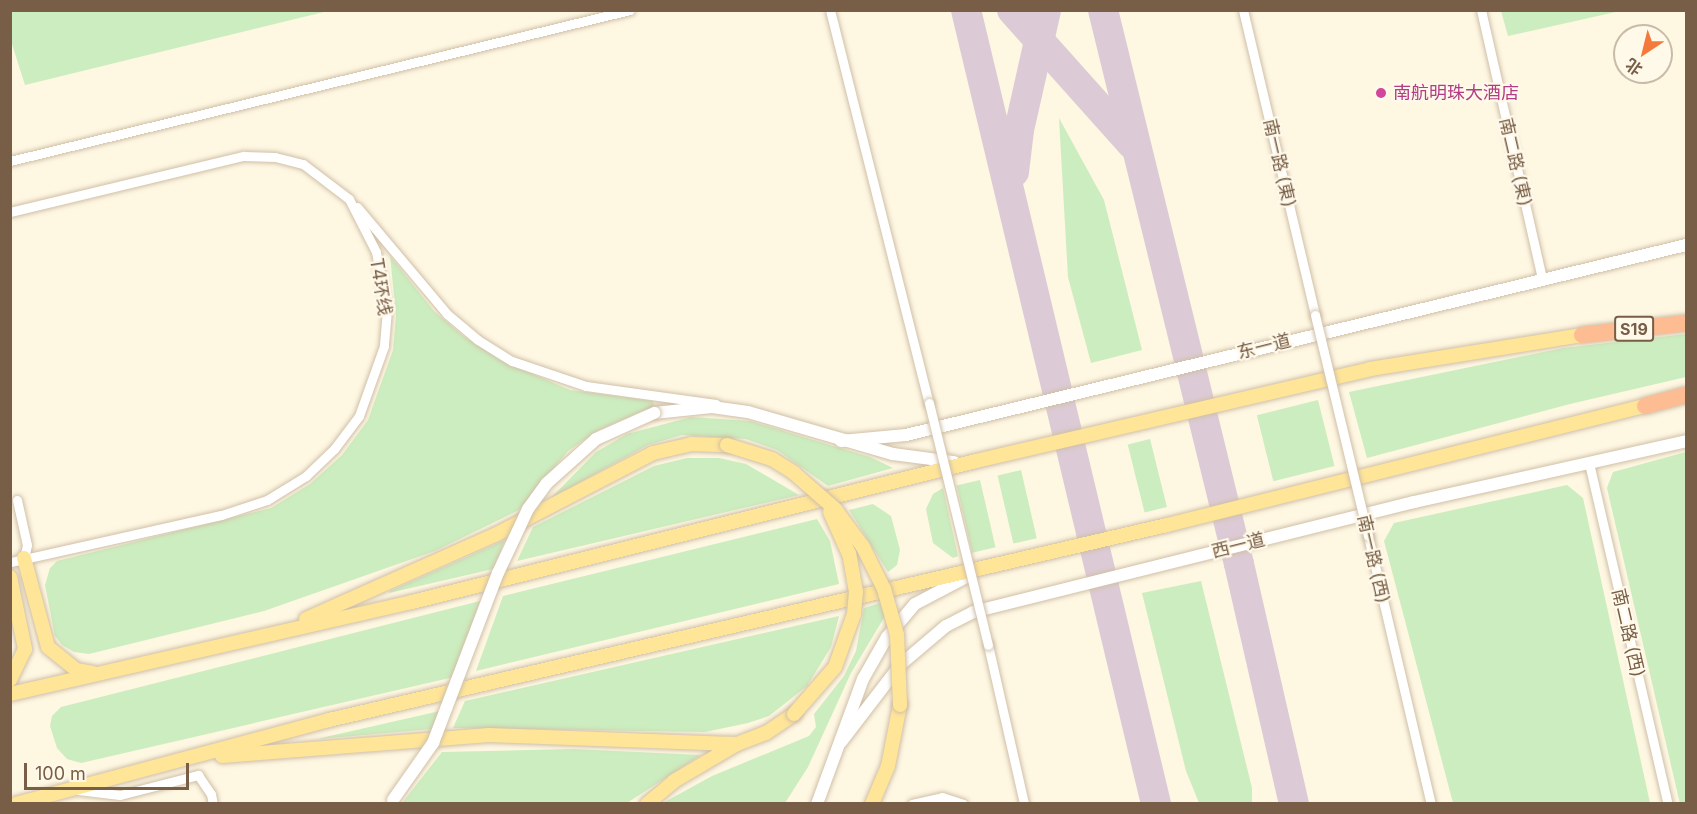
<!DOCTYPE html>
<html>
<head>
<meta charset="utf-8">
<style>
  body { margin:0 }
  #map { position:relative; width:1697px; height:814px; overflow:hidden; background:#fef7e2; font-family:Inter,"Noto Sans SC",sans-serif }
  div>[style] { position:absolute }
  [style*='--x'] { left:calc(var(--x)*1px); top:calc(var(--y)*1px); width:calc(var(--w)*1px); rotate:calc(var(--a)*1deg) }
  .green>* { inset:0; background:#ccedbf; transform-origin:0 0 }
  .taxiway>* { height:30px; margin:-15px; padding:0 15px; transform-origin:15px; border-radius:15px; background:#dccbd6 }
  .roads { filter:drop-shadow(0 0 2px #d0bfa7) drop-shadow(0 0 2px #d0bfa7) }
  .street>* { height:9px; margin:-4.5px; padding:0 4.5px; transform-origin:4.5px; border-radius:4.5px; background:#fff }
  .secondary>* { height:12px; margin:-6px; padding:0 6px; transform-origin:6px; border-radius:6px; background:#fff }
  .primary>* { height:14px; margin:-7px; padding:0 7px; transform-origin:7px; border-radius:7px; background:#ffe598 }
  .highway>* { height:16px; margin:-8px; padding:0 8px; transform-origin:8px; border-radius:8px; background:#febc93 }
  .bridges { filter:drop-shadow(0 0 2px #d0bfa7) drop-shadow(0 0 2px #d0bfa7) }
  .street-bridge>* { height:9px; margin:-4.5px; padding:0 4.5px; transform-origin:4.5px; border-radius:4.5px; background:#fff }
  .secondary-bridge>* { height:12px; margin:-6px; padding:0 6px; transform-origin:6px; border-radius:6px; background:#fff }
  .primary-bridge>* { height:14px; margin:-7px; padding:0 7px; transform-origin:7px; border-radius:7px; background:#ffe598 }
  .dots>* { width:16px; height:16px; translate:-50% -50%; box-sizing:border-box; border:3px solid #fff9ea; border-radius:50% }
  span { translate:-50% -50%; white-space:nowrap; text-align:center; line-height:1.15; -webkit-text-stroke:4.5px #fff9ea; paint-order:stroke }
  .shield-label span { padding:2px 4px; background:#fff9ea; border:2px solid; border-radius:4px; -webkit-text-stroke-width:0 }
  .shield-label { font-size:16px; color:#785e46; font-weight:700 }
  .hotel-label { font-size:18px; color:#b23c85 }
  .left { translate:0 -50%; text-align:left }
  .street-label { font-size:18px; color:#785e46 }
  .frame { position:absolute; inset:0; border:12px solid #785e46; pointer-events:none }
  .north { position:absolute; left:1613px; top:24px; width:60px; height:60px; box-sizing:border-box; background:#fff9ea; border:2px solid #c9bba8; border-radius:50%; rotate:215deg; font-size:16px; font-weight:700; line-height:24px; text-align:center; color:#785e46 }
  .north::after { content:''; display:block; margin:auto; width:21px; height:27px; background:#f47a3b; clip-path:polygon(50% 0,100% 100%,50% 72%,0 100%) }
  .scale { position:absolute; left:24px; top:763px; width:165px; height:27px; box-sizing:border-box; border:3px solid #785e46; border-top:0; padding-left:8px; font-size:18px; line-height:21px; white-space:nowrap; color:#785e46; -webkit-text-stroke:4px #fff9ea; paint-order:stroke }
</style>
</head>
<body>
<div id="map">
  <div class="green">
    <i style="clip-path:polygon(10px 11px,11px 10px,328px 11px,25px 85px,11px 41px)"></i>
    <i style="clip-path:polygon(1501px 11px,1501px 10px,1620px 11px,1508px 36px)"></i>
    <i style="clip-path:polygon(1059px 118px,1104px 200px,1142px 350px,1091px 363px,1068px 277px)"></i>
    <i style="clip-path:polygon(390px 256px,434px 311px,463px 336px,500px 360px,570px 390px,653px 401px,654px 406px,599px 430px,568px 451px,519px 510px,435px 551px,264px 611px,89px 654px,74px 652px,62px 645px,55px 636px,45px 585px,50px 568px,57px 561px,271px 508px,310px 484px,342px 455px,368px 420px,393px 350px,396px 315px)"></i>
    <i style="clip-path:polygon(1686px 334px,1686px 377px,1570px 404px,1367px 458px,1349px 392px,1563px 348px)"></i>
    <i style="left:1318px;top:400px;width:68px;height:63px;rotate:76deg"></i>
    <i style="clip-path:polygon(691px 417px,750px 421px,870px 457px,893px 468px,828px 486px,777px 450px,746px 439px,682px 435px,648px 445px,551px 498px,596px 452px,627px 434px)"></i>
    <i style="left:1150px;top:439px;width:70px;height:23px;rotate:76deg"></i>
    <i style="clip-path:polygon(1686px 452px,1686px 803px,1680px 804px,1607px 488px,1613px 472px)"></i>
    <i style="clip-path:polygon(687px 458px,719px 458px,746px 464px,799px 495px,517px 561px,533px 527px,654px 466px)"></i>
    <i style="left:1021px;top:470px;width:70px;height:24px;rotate:77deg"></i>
    <i style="left:980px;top:480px;width:69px;height:24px;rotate:77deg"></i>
    <i style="clip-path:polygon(1567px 485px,1583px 498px,1650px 803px,1453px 803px,1384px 541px,1394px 523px)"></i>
    <i style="clip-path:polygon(943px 488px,958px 556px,953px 558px,933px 543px,926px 509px,933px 494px)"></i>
    <i style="clip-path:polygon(873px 504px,891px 516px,900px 550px,897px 565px,888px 572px,849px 510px)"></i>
    <i style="clip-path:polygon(817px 519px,830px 541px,839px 584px,476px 671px,503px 596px)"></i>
    <i style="clip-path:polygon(505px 540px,493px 569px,389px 593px,390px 591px)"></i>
    <i style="clip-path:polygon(1201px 581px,1252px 788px,1252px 803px,1199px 803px,1186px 771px,1142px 593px)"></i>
    <i style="clip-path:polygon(480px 601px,454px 677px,81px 763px,67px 759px,57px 748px,50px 726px,52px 716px,61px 707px)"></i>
    <i style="clip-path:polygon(880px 603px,885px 616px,851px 673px,808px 767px,785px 803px,661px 804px,712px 776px,809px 736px,816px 727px,814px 714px,844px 676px,856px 651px,864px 608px)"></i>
    <i style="clip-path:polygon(839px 616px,831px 647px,807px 686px,769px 716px,748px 723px,705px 732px,453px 728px,465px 701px)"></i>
    <i style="clip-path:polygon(440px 711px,432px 729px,319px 739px,321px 738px)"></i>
    <i style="clip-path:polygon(573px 749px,701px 755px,627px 803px,402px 803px,442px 752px)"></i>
  </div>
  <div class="taxiway">
    <i style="--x:966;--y:10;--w:816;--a:76.54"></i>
    <i style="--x:1012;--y:10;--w:180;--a:48.2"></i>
    <i style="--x:1103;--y:10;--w:570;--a:76.21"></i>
    <i style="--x:1239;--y:564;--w:246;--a:77.1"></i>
    <i style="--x:1014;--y:172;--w:42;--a:-83.2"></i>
    <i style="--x:1019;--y:130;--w:123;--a:-77.3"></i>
  </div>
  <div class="roads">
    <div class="street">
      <i style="--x:830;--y:10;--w:405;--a:75.9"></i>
      <i style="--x:1243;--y:10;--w:313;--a:76.7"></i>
      <i style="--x:1481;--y:10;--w:276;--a:77.2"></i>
      <i style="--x:10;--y:161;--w:638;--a:-13.69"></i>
      <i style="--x:357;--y:207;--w:140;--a:49.9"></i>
      <i style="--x:447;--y:314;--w:40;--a:40"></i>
      <i style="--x:478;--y:340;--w:40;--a:32"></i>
      <i style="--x:512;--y:361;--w:78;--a:18.7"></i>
      <i style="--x:586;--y:386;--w:131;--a:7.9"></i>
      <i style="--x:10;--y:212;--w:241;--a:-13.5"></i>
      <i style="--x:244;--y:156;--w:31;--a:2"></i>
      <i style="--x:275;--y:157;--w:29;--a:14"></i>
      <i style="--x:303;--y:164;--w:58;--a:37.3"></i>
      <i style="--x:349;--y:199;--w:59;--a:63"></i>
      <i style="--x:376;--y:252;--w:59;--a:79.3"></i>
      <i style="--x:387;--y:310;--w:36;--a:95"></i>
      <i style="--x:384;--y:346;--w:74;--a:109.7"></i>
      <i style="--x:359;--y:416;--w:41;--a:127.1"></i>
      <i style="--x:334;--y:449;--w:39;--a:136"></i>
      <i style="--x:306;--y:476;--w:46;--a:148.4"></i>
      <i style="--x:267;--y:500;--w:48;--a:161.9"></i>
      <i style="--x:221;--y:515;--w:216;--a:167.4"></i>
      <i style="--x:1589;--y:463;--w:350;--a:77"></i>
      <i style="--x:17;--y:500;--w:46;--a:77.5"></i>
      <i style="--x:27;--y:545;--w:13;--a:103"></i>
      <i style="--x:1368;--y:536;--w:275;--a:76.8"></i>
      <i style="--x:988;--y:645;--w:163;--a:77.2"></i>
      <i style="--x:78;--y:790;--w:42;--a:6.8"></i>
      <i style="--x:120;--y:795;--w:81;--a:-14.4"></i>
      <i style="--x:198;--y:775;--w:23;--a:56"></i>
      <i style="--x:211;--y:794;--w:10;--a:79"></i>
      <i style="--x:912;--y:804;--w:31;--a:-13"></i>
      <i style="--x:942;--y:797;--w:22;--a:18"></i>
    </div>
    <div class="secondary">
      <i style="--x:654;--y:413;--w:58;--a:-5.9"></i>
      <i style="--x:712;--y:407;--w:36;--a:8"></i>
      <i style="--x:748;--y:412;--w:151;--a:16.2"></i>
      <i style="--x:893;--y:454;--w:62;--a:7.5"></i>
      <i style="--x:841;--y:441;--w:65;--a:-5.3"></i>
      <i style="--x:906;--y:435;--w:803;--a:-13.69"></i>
      <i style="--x:841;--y:742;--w:97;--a:-52.5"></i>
      <i style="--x:900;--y:665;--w:60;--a:-40.3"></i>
      <i style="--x:946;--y:626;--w:30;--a:-27"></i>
      <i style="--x:973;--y:612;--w:455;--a:-14"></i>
      <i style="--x:1414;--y:502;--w:279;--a:-12.6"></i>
      <i style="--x:817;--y:804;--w:133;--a:-69.8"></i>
      <i style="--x:863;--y:679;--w:48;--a:-60.3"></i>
      <i style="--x:887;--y:637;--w:43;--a:-49.7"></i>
      <i style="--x:915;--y:604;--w:62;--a:-27.8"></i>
    </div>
    <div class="primary">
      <i style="--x:24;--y:558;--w:92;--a:74.9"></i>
      <i style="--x:48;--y:647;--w:36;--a:39"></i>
      <i style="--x:76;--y:670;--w:17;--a:10"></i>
      <i style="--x:10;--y:577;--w:74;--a:78.2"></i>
      <i style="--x:25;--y:649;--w:34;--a:116"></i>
      <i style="--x:306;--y:619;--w:207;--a:-24"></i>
      <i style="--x:495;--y:535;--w:178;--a:-27.4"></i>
      <i style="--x:653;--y:453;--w:39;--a:-13"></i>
      <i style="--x:691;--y:444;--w:36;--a:2"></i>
      <i style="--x:10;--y:694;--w:412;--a:-12.9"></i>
      <i style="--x:412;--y:602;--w:581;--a:-14.04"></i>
      <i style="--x:976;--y:461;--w:405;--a:-13.1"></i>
      <i style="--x:1370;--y:369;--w:215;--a:-9.1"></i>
      <i style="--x:222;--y:756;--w:268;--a:-4.5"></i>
      <i style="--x:489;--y:735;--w:248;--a:2.1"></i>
      <i style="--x:16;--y:804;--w:324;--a:-15"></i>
      <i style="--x:329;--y:720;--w:860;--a:-13.1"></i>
      <i style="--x:1167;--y:525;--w:493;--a:-14"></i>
      <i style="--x:647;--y:804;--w:35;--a:-40"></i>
      <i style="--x:674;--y:781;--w:73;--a:-30.4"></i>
      <i style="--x:737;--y:744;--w:31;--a:-21"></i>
      <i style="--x:766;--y:733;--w:34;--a:-34"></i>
      <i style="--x:872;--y:804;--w:41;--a:-67.2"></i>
      <i style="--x:888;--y:766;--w:62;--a:-78.9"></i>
    </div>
    <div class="highway">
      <i style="--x:1582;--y:335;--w:105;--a:-6.6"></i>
      <i style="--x:1645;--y:406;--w:42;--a:-15"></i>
    </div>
  </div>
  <div class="bridges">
    <div class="street-bridge">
      <i style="--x:1315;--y:315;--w:227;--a:76.5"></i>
      <i style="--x:929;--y:403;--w:249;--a:76.3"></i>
    </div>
    <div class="secondary-bridge">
      <i style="--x:393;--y:800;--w:70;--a:-54.9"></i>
      <i style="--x:433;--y:743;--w:182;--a:-69.1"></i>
      <i style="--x:498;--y:573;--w:71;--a:-64.9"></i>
      <i style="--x:528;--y:509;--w:32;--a:-54"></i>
      <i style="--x:547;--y:483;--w:66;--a:-41.9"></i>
      <i style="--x:596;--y:439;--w:64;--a:-24.1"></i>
    </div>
    <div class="primary-bridge">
      <i style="--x:727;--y:445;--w:47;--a:17.3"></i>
      <i style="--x:772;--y:459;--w:26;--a:32"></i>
      <i style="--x:794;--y:473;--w:55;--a:41.3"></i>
      <i style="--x:835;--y:509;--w:47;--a:53.6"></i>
      <i style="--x:863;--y:547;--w:47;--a:63.4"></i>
      <i style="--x:884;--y:589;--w:48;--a:74.2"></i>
      <i style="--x:897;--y:635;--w:70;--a:87.5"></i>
      <i style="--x:794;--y:714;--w:62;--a:-48.9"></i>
      <i style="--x:835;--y:667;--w:56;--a:-70.3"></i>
      <i style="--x:854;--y:614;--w:22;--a:-85"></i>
      <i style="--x:856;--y:592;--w:39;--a:-100"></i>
      <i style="--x:849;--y:554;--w:46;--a:-114.3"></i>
    </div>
  </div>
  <div class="dots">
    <i style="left:1381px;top:93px;background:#d1479c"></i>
  </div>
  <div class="shield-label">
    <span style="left:1634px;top:329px">S19</span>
  </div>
  <div class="hotel-label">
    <span class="left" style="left:1393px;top:93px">南航明珠大酒店</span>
  </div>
  <div class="street-label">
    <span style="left:1515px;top:162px;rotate:77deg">南二路 (東)</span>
    <span style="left:1279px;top:163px;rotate:77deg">南一路 (東)</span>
    <span style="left:380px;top:287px;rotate:81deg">T4环线</span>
    <span style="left:1264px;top:347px;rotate:-14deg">东一道</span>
    <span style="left:1238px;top:546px;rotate:-14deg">西一道</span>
    <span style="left:1373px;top:559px;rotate:77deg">南一路 (西)</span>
    <span style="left:1628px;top:633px;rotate:77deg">南二路 (西)</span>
  </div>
  <div class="frame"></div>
  <div class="north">北</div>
  <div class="scale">100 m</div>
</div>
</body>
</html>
